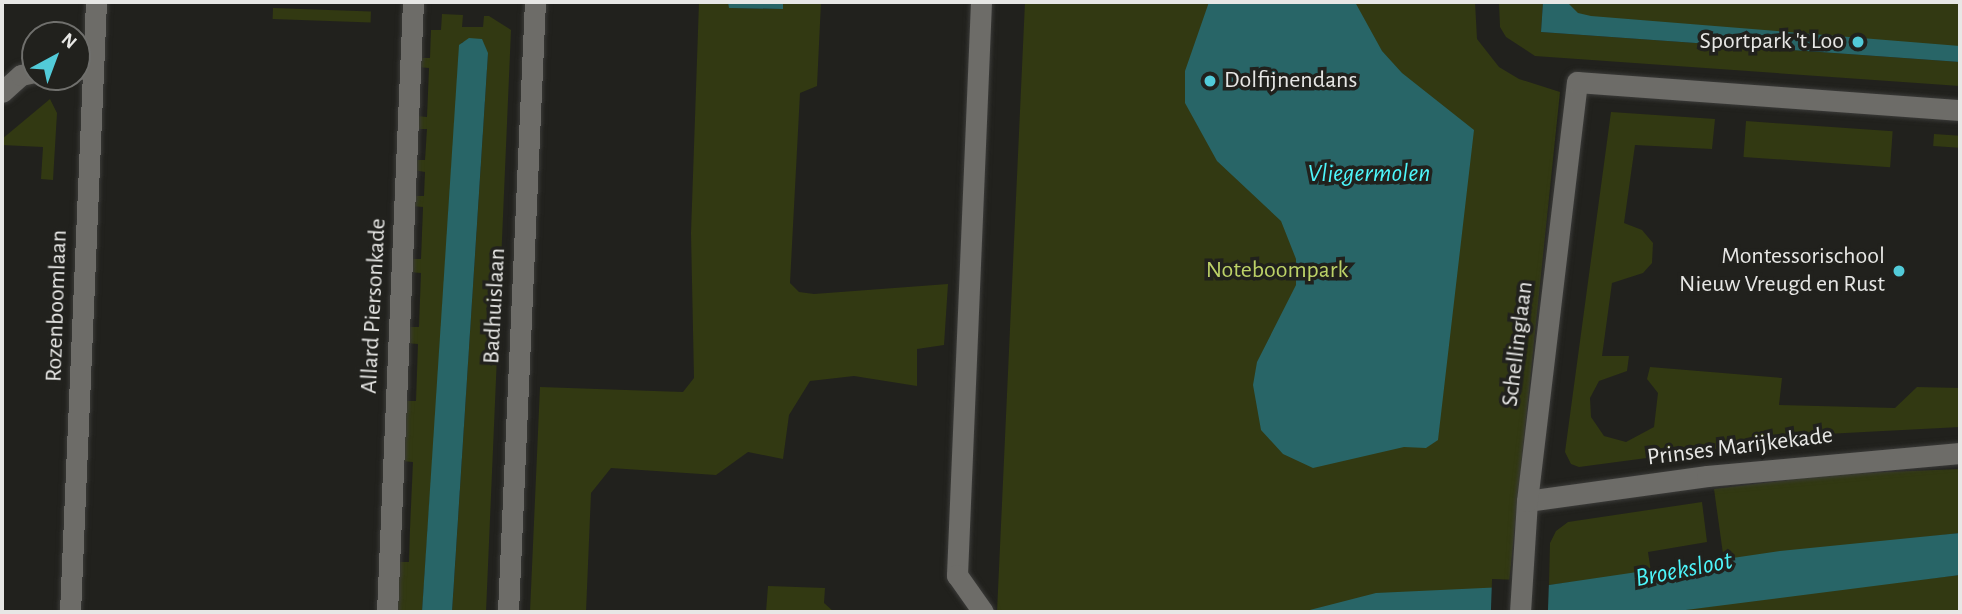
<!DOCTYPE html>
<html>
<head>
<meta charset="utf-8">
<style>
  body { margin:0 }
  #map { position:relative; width:1962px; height:614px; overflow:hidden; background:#21211d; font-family:"Alegreya Sans",sans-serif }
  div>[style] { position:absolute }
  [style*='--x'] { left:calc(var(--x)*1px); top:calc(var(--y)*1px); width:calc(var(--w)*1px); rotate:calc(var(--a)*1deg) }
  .green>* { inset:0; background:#323912; transform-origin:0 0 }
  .water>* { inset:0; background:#286567 }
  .pier>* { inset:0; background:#21211d; transform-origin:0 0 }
  .roads { filter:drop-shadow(0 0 2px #3b3b39) drop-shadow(0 0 2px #3b3b39) }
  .minor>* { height:21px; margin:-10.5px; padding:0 10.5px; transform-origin:10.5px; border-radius:10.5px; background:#6d6c68 }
  .tertiary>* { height:21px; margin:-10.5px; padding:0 10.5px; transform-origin:10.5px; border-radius:10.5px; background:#6d6c68 }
  .dots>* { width:19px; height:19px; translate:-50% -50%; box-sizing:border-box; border:4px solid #21211d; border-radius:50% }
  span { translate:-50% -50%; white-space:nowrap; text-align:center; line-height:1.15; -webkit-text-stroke:7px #21211d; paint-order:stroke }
  .poi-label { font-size:24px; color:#e7e7e5 }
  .right { translate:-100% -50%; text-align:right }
  .left { translate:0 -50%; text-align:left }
  .park-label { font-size:24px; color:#bcd167 }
  .street-label { font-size:24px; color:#e7e7e5 }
  .water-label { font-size:26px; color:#4df5fa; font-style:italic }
  .frame { position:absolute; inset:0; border:4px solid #e7e7e5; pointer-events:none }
  .north { position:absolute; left:21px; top:21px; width:70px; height:70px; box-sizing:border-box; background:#21211d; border:2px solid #70706d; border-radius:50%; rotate:41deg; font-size:19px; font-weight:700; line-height:28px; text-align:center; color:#e7e7e5 }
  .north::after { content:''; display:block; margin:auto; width:24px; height:32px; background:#52cbd9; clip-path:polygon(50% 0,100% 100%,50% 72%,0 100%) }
</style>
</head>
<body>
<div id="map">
  <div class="green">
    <i style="clip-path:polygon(699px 2px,728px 2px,730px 8px,782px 9px,783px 2px,821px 2px,817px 86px,800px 93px,790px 283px,799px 292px,814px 294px,948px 284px,944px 345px,917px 349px,917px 386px,854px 376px,810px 381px,789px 415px,783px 459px,748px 452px,716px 475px,611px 468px,591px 493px,586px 612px,530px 612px,540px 387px,683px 392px,694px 378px,691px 233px)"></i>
    <i style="clip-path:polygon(1025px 2px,1475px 2px,1477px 39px,1499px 67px,1519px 79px,1560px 92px,1508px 593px,1344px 612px,997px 612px)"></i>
    <i style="clip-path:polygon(1499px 2px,1543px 2px,1541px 32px,1960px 62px,1960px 86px,1535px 56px,1506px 37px,1500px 27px)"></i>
    <i style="clip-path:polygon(1555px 2px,1960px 2px,1960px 56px,1553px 29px)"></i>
    <i style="left:273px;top:8px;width:98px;height:11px;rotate:2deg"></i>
    <i style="clip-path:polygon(442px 14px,463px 15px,462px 27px,483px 27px,484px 16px,489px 16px,511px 30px,486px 612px,452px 612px,488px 53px,462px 42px,422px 612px,394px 612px,396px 562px,409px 562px,410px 529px,413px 462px,401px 461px,404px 401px,416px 401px,418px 344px,406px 343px,407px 327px,419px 327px,421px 273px,409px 272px,409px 259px,421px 259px,423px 207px,412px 206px,412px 196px,424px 196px,425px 172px,414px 170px,414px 160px,425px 160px,427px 129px,415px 129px,416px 116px,427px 117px,429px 68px,418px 67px,419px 58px,430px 58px,431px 30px,441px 30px)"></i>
    <i style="clip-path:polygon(50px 99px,57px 113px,53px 180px,41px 179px,43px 147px,2px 145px,2px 139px)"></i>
    <i style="clip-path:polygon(1611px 112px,1715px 119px,1712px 149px,1635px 145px,1624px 223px,1642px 230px,1653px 243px,1652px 263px,1643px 273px,1612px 283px,1602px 356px,1629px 356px,1627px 371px,1599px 381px,1590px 398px,1591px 417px,1604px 436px,1626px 442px,1654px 427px,1658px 393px,1647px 379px,1650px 367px,1782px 378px,1779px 405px,1895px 408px,1917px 387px,1960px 388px,1960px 427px,1826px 434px,1579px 467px,1571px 464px,1565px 452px)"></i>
    <i style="left:1746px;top:121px;width:147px;height:36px;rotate:4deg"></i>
    <i style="left:1934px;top:134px;width:26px;height:12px;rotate:4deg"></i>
    <i style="clip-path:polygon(1960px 469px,1960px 533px,1724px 561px,1714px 489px,1836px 474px)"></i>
    <i style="clip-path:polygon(1702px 502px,1707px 542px,1648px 552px,1651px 572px,1549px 585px,1550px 543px,1556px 531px,1568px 522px)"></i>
    <i style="clip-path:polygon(1960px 575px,1960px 612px,1670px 612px,1744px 600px)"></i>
    <i style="clip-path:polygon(768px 586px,825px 588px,824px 603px,834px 612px,766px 612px)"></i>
  </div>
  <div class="water">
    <i style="clip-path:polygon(728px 2px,783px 2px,783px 9px,729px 8px)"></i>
    <i style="clip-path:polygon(1209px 2px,1355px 2px,1382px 51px,1402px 73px,1474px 130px,1438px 440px,1426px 448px,1404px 447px,1313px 468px,1283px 454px,1261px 430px,1253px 385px,1257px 362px,1296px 285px,1296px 259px,1281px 221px,1217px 161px,1185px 103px,1185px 71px)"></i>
    <i style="clip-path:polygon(1543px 2px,1567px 2px,1578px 13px,1591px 16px,1960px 46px,1960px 62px,1541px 32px)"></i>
    <i style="clip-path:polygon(469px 38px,482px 39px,488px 53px,452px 612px,422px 612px,459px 45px)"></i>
    <i style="clip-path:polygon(1960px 533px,1960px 575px,1670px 612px,1302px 612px,1376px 593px,1549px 585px,1780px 551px)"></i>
  </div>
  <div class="pier">
    <i style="left:1549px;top:581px;width:31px;height:57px;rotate:92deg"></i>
  </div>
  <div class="roads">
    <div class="minor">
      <i style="--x:981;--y:2;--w:574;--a:92.4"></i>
      <i style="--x:957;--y:575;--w:45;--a:54.9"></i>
      <i style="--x:77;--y:69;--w:15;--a:-4"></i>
      <i style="--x:2;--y:92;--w:25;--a:-42"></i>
      <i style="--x:21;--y:75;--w:14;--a:-12"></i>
      <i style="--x:1527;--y:501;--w:182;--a:-7.9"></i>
      <i style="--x:1707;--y:476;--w:254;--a:-5.2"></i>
      <i style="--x:387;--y:612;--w:611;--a:-87.56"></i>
      <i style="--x:508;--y:612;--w:611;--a:-87.47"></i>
      <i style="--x:1520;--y:612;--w:111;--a:-86.4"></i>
      <i style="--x:1527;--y:501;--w:422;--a:-83.2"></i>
      <i style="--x:1577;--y:82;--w:384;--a:4.2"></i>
    </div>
    <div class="tertiary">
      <i style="--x:70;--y:612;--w:611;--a:-87.56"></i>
    </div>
  </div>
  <div class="dots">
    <i style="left:1858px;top:42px;background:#52cbd9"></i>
    <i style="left:1210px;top:81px;background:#52cbd9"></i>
    <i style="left:1899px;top:271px;background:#52cbd9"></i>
  </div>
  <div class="poi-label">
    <span class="right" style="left:1844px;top:42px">Sportpark 't Loo</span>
    <span class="left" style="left:1224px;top:81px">Dolfijnendans</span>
    <span class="right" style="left:1885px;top:271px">Montessorischool<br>Nieuw Vreugd en Rust</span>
  </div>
  <div class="park-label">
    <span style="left:1277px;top:271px">Noteboompark</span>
  </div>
  <div class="street-label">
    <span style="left:57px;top:306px;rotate:-88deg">Rozenboomlaan</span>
    <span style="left:374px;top:306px;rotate:-87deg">Allard Piersonkade</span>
    <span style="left:495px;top:306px;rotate:-87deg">Badhuislaan</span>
    <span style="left:1518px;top:344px;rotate:-83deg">Schellinglaan</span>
    <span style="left:1740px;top:447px;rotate:-7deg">Prinses Marijkekade</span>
  </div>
  <div class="water-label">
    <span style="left:1369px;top:174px">Vliegermolen</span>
    <span style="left:1684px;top:570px;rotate:-11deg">Broeksloot</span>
  </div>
  <div class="frame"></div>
  <div class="north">N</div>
</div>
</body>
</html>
